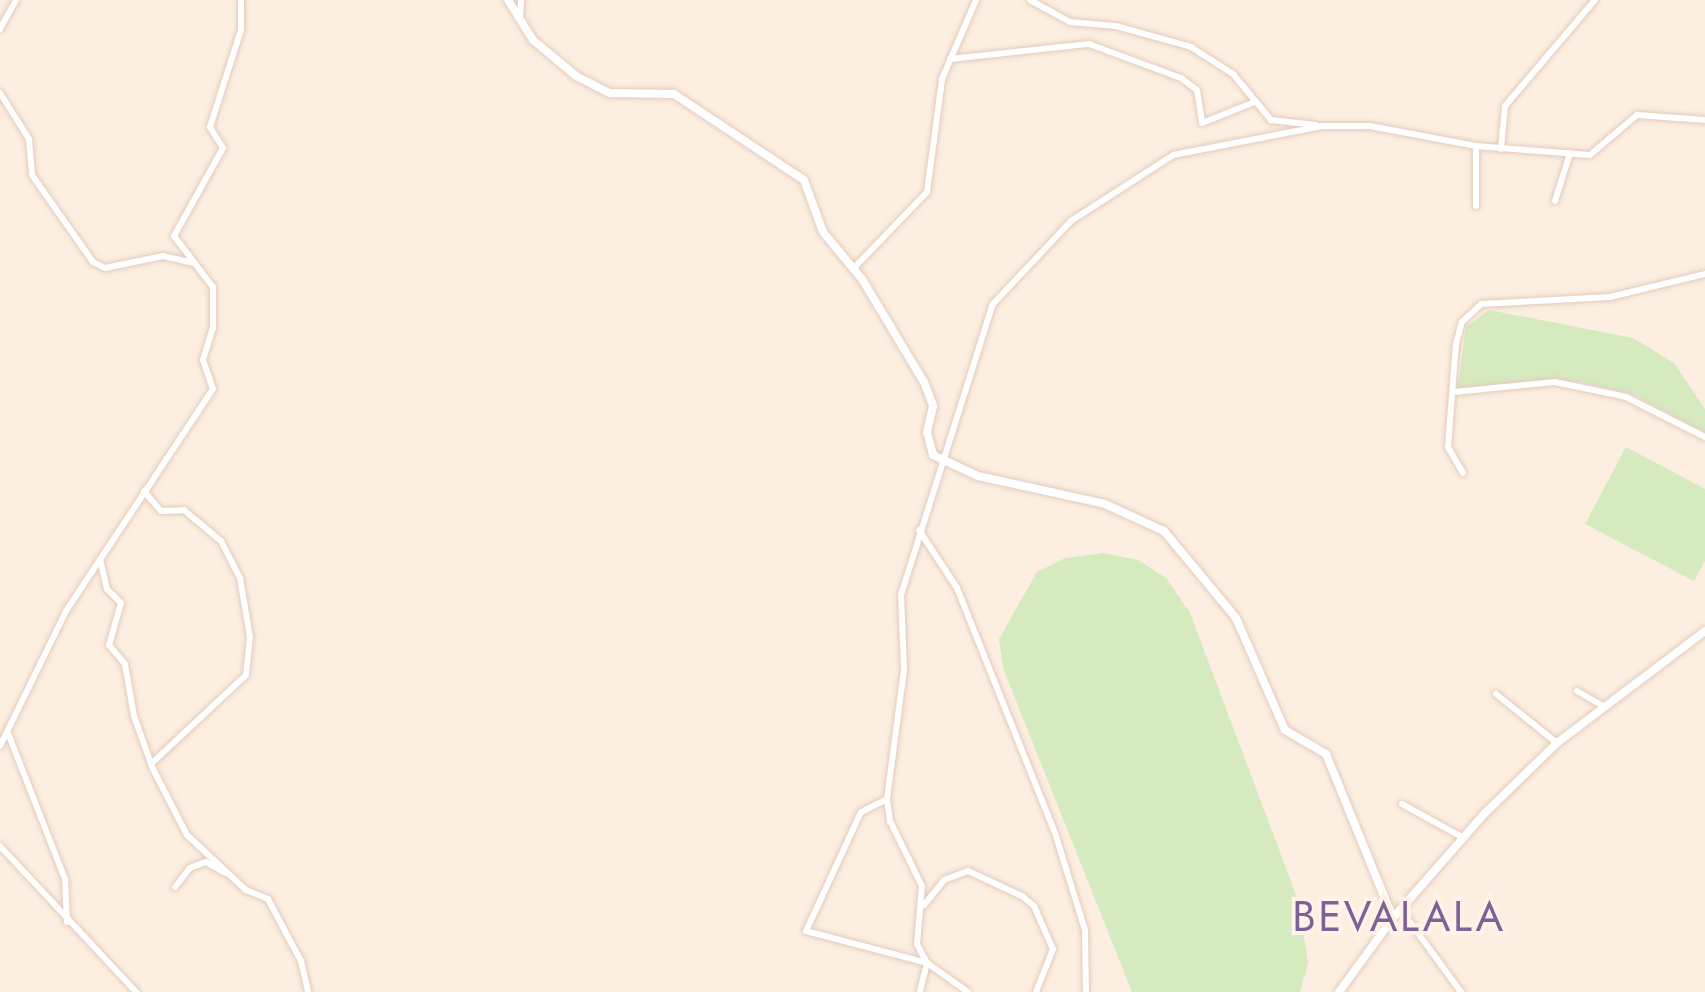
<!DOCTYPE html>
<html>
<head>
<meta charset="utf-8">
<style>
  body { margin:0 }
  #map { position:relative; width:1705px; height:992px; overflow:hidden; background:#fceee0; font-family:Jost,sans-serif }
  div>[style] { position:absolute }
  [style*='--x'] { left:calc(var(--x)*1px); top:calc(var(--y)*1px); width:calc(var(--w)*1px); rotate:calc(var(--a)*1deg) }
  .green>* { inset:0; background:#d6eabf }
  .roads { filter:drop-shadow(0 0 2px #e2cbbf) drop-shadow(0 0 2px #e2cbbf) }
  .minor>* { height:6px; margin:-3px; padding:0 3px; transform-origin:3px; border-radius:3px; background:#fff }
  .tertiary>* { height:8px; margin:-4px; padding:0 4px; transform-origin:4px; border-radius:4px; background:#fff }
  span { translate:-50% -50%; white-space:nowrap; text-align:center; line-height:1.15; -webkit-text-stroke:8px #fff2e6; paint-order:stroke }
  .neighbourhood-label { font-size:42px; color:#7e6297; letter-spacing:2.5px }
</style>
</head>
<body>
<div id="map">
  <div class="green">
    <i style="clip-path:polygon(1489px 310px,1633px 338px,1674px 363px,1705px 409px,1705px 433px,1634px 395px,1581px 382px,1458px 388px,1466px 327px)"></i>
    <i style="clip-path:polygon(1626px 447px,1705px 489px,1705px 561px,1694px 581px,1585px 524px)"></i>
    <i style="clip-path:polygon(1104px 553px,1138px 560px,1166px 578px,1190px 613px,1299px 903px,1308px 963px,1300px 992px,1132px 992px,1003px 668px,999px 639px,1037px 572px,1065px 558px)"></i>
  </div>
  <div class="roads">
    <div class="minor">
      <i style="--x:1030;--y:0;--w:46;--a:28.8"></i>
      <i style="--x:1070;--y:22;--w:46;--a:5"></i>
      <i style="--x:1116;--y:26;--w:78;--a:15.6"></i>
      <i style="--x:1191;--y:47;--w:50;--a:32.7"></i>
      <i style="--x:1233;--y:74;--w:60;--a:50.4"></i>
      <i style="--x:1271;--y:120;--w:45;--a:6.3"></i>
      <i style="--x:520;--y:16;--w:16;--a:-86"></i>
      <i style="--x:0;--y:29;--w:33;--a:-61"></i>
      <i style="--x:950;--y:59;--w:140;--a:-6.2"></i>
      <i style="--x:1089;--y:44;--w:98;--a:20.3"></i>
      <i style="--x:1181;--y:78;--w:20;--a:37"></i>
      <i style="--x:1197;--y:90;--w:33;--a:81"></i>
      <i style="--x:1202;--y:123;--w:54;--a:-21.8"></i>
      <i style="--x:0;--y:93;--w:54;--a:57.8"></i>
      <i style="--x:29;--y:139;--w:36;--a:85"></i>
      <i style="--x:32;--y:175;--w:106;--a:55"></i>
      <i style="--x:93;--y:262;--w:13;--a:27"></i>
      <i style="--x:105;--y:268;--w:59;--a:-11.7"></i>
      <i style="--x:163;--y:256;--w:32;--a:13"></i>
      <i style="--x:1476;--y:146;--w:60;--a:90"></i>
      <i style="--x:1501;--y:149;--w:43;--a:-84.7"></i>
      <i style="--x:1505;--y:106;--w:139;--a:-49.7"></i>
      <i style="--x:1555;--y:201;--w:50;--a:-72.6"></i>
      <i style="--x:853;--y:269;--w:107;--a:-46.1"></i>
      <i style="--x:927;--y:192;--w:114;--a:-82.4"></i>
      <i style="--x:942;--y:79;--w:86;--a:-66.7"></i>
      <i style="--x:1454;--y:392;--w:101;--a:-5.7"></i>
      <i style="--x:1555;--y:382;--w:73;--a:11.9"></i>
      <i style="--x:1626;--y:397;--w:89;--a:26.9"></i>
      <i style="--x:1463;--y:473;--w:30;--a:-120"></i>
      <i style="--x:1448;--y:447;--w:103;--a:-85.6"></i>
      <i style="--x:1456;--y:344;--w:23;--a:-75"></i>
      <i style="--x:1462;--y:322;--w:26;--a:-43"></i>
      <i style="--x:1481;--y:304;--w:129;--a:-3.1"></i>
      <i style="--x:1610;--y:297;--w:98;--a:-13.6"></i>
      <i style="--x:144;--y:491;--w:26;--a:50"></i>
      <i style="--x:161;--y:511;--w:23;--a:-2"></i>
      <i style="--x:184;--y:510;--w:48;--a:40"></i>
      <i style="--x:221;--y:541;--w:42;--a:62.8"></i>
      <i style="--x:240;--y:578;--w:60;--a:80.4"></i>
      <i style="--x:250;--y:637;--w:38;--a:96"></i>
      <i style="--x:246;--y:675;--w:130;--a:136.9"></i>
      <i style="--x:919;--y:530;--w:69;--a:56.8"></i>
      <i style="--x:957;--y:588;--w:267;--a:68.2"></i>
      <i style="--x:1056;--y:836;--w:98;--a:72.9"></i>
      <i style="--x:1085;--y:930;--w:62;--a:89.1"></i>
      <i style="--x:100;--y:559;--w:31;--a:77"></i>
      <i style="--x:107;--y:589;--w:20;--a:45"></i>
      <i style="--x:121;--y:603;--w:44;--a:105.9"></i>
      <i style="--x:109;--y:645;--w:25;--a:50"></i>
      <i style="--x:125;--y:664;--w:53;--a:80.2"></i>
      <i style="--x:134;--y:716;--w:56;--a:70.3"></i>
      <i style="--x:153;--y:769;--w:74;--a:62.7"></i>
      <i style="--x:187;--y:835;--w:81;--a:43"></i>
      <i style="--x:246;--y:890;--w:24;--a:22"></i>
      <i style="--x:268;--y:899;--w:70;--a:62"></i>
      <i style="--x:301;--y:961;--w:32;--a:77"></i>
      <i style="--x:1577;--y:691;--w:30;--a:30"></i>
      <i style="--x:1496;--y:694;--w:78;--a:38.8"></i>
      <i style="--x:8;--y:733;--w:157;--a:68.7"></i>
      <i style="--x:65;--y:879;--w:43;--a:87.3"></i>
      <i style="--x:0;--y:746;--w:150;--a:-63.9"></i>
      <i style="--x:66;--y:611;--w:266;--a:-56.5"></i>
      <i style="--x:213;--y:389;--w:31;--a:-109"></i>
      <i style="--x:203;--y:360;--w:34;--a:-73"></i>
      <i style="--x:213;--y:328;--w:41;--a:-90"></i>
      <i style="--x:213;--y:287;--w:64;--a:-127.4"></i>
      <i style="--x:174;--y:236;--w:101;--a:-60.9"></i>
      <i style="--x:223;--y:148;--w:25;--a:-122"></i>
      <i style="--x:210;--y:127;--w:102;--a:-72.3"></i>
      <i style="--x:241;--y:30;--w:30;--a:-90"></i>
      <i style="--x:887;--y:799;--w:29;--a:153"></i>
      <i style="--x:861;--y:812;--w:131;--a:114.8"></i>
      <i style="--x:806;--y:931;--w:125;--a:14.8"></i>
      <i style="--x:927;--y:963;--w:30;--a:104"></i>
      <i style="--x:1402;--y:804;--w:68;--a:28.8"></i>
      <i style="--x:0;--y:846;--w:200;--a:47"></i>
      <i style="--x:175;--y:887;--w:24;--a:-52"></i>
      <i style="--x:190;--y:868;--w:17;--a:-21"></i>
      <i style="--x:206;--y:862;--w:22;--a:30"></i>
      <i style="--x:924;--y:905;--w:32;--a:-51"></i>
      <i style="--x:944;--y:880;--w:26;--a:-21"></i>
      <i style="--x:968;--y:871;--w:60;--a:24.8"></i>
      <i style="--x:1022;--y:896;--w:16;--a:40"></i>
      <i style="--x:1034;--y:906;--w:47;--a:66.2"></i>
      <i style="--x:1053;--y:949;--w:46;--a:111.6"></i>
      <i style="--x:1401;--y:910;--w:102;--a:53.8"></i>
      <i style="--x:968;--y:992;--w:50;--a:-144.7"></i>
      <i style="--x:927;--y:963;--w:21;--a:-118"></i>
      <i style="--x:917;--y:944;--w:58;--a:-85.1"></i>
      <i style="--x:922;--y:886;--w:72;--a:-116.2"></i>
      <i style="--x:890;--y:821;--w:22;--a:-98"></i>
      <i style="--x:887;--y:799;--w:131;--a:-82.5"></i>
      <i style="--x:904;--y:669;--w:74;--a:-92.3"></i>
      <i style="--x:901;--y:595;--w:305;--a:-72.5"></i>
      <i style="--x:993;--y:304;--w:114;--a:-46.8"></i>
      <i style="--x:1071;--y:221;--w:121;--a:-32.9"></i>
      <i style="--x:1173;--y:155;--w:152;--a:-11"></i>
      <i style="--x:1322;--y:126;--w:48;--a:0"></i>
      <i style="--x:1370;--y:126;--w:108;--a:10.7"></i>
      <i style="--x:1476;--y:146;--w:114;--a:4.5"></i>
      <i style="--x:1590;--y:155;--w:62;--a:-40.4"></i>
      <i style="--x:1637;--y:115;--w:68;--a:4.2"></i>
    </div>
    <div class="tertiary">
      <i style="--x:508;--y:0;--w:47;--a:58"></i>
      <i style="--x:533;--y:40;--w:56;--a:39.9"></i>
      <i style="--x:576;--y:76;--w:38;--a:27"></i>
      <i style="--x:610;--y:93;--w:64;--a:0.9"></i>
      <i style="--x:674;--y:94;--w:156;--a:33.5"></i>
      <i style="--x:804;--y:180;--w:55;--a:69.9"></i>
      <i style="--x:823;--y:232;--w:61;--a:50.3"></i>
      <i style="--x:862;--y:279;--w:120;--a:59"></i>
      <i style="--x:924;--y:382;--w:26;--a:69"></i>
      <i style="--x:933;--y:406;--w:27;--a:103"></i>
      <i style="--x:927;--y:432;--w:24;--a:75"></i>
      <i style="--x:933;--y:455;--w:50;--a:25"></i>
      <i style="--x:978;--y:476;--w:130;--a:12.4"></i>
      <i style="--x:1105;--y:504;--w:65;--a:24.6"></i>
      <i style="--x:1164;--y:531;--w:113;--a:50.4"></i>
      <i style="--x:1236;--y:618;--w:122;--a:66.4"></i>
      <i style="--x:1285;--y:730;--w:48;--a:30.3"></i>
      <i style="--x:1326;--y:754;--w:177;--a:67.8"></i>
      <i style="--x:1339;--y:992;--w:92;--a:-53.9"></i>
      <i style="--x:1393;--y:918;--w:140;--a:-48.8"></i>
      <i style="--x:1485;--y:813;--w:100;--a:-44.2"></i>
      <i style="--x:1557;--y:743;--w:186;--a:-37.1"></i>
    </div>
  </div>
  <div class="neighbourhood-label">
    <span style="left:1399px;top:917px">BEVALALA</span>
  </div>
</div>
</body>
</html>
